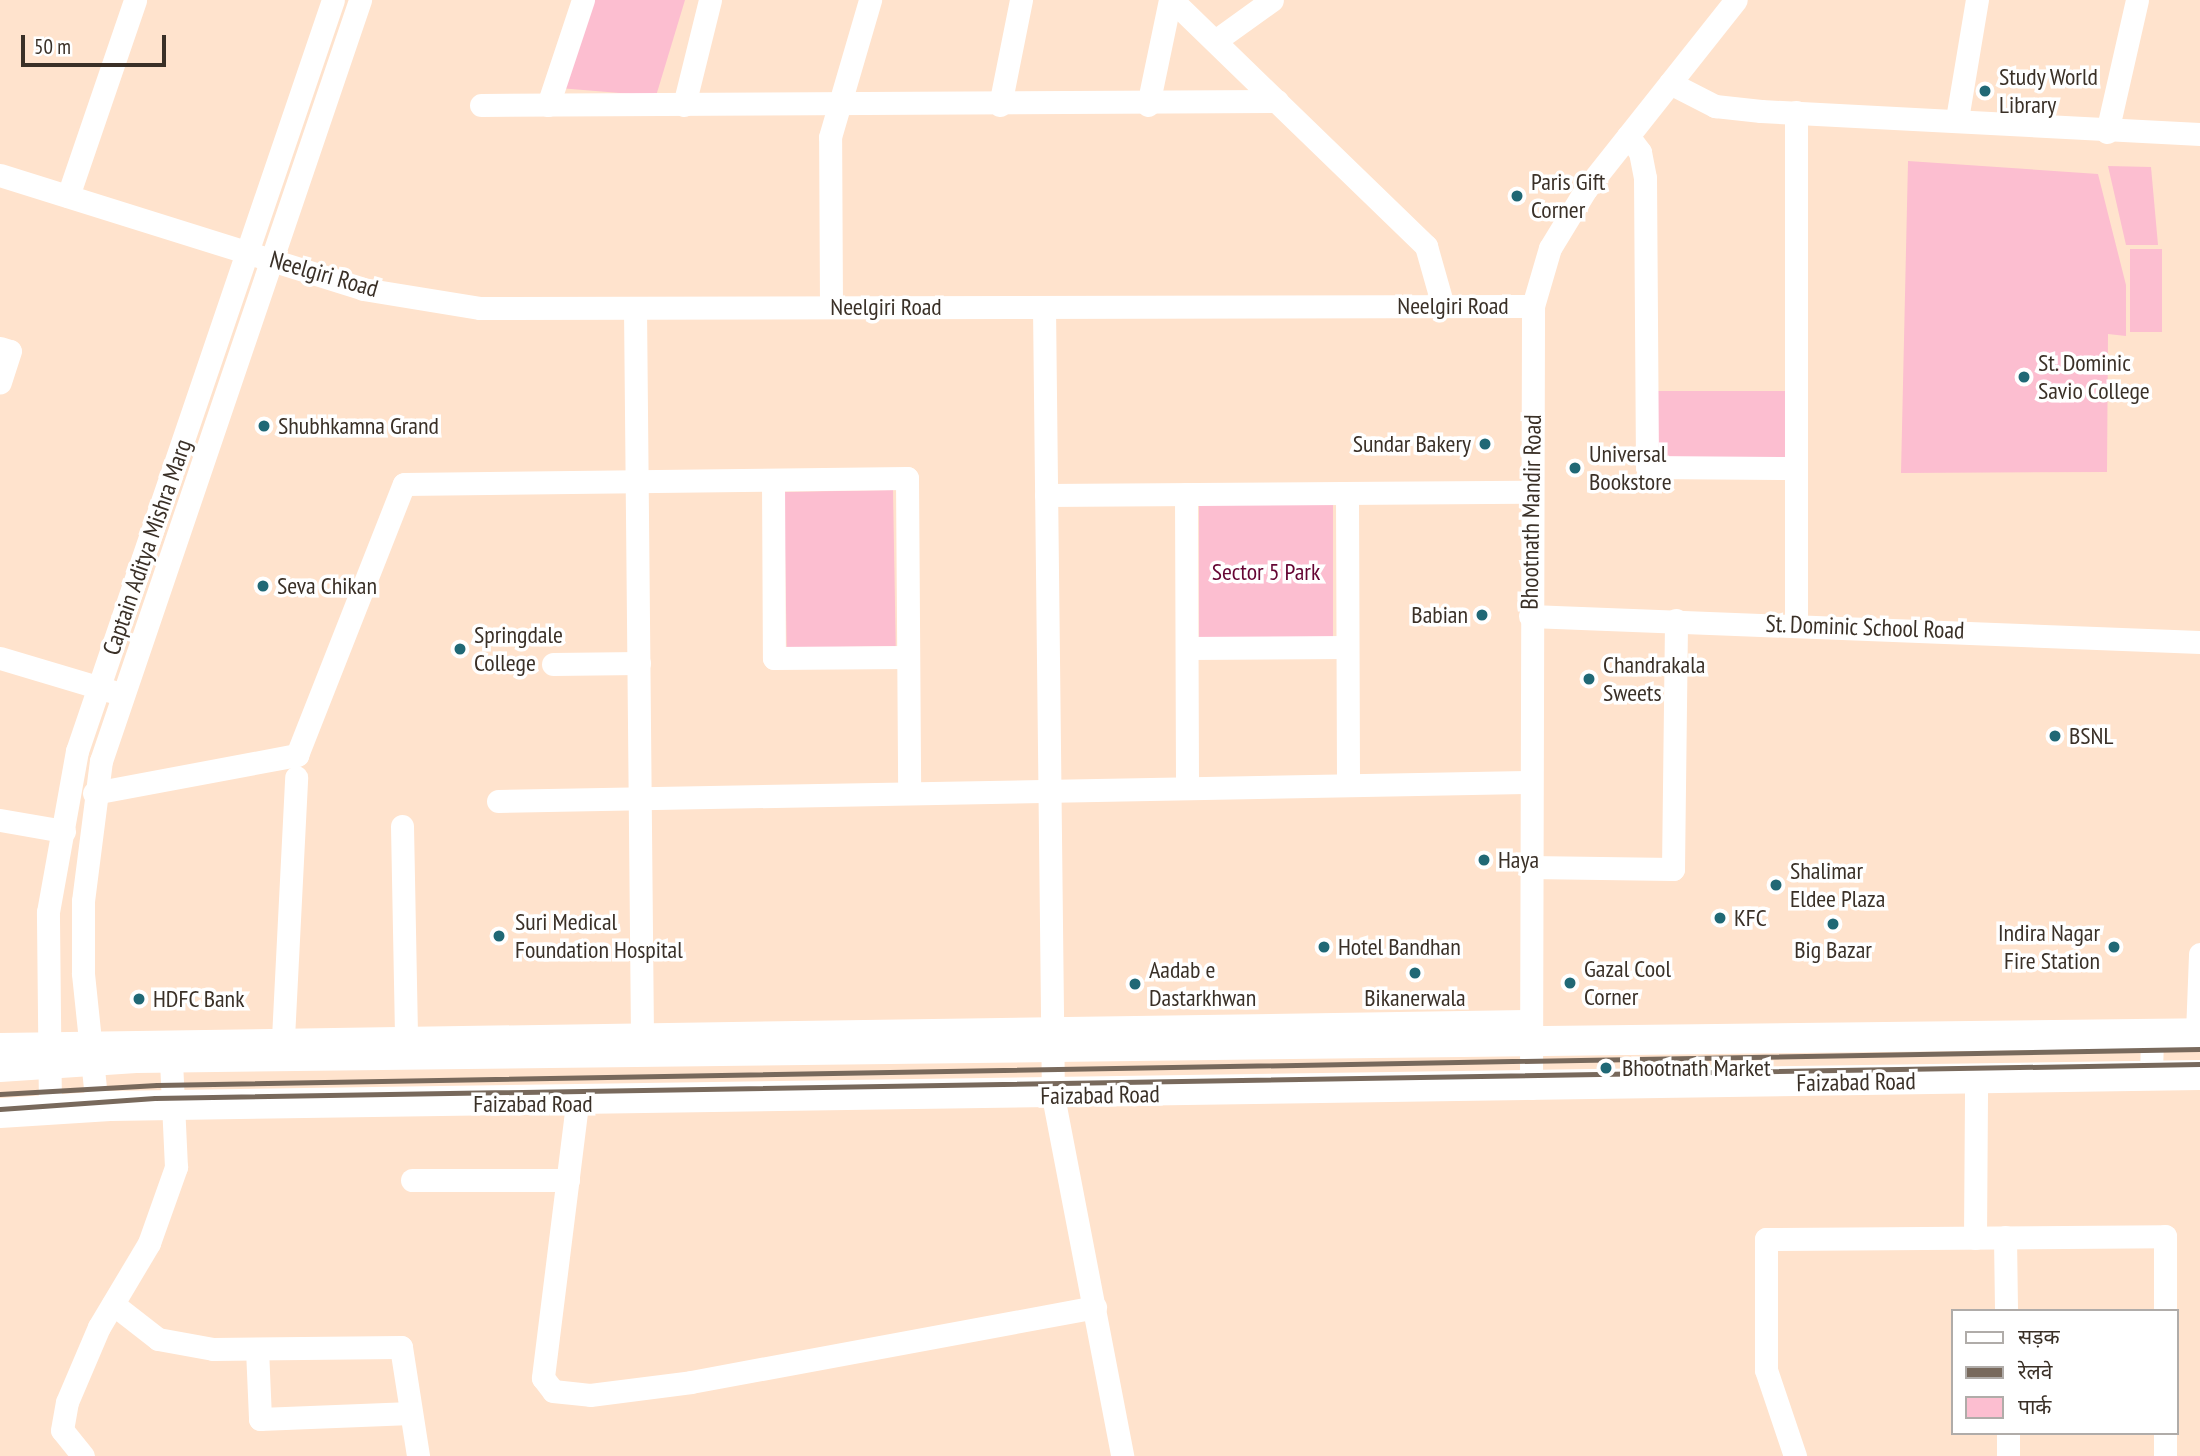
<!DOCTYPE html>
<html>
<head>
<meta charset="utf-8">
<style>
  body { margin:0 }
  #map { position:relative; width:2200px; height:1456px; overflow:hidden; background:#ffe3cd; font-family:"PT Sans Narrow","Noto Sans Devanagari",sans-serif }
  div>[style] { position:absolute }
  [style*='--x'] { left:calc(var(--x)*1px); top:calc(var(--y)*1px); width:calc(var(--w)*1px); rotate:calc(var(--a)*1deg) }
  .green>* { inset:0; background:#fcbed0; transform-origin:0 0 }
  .minor>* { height:23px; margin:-11.5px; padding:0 11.5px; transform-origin:11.5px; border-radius:11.5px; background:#fff }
  .major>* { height:30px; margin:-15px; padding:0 15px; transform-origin:15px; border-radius:15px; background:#fff }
  .rail>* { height:5px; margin:-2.5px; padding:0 2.5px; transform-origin:2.5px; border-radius:2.5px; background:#78695c }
  .dots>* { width:19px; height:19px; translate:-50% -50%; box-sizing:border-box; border:4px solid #fff; border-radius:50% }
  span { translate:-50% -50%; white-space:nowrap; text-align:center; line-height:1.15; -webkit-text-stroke:7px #fff; paint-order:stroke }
  .poi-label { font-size:24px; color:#3a3027 }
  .left { translate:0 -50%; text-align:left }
  .right { translate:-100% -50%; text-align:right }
  .street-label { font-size:24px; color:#3a3027 }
  .park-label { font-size:24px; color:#650533 }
  .legend { position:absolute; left:1951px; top:1309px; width:228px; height:126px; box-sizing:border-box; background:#fff; border:2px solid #b0aca9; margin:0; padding:9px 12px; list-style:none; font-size:21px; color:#3a3027 }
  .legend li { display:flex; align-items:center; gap:14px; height:35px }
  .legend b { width:35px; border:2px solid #b0aca9 }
  .scale { position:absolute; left:21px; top:35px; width:145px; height:32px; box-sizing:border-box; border:4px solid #3a3027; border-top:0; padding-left:9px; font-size:21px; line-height:24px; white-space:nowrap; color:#3a3027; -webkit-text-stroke:5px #fff; paint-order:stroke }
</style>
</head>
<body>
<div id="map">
  <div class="green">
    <i style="clip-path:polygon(579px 0,685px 0,656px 96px,547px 87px)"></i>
    <i style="clip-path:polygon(1908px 161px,2098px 174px,2126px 285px,2126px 336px,2108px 334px,2107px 472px,1901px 473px)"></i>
    <i style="clip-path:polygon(2108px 166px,2151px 167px,2158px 245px,2126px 245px)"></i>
    <i style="left:2130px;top:249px;width:32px;height:83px"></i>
    <i style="left:1652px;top:391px;width:138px;height:71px"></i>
    <i style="left:893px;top:490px;width:156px;height:109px;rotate:89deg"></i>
    <i style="left:1333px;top:505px;width:133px;height:134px;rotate:90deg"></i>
  </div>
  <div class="minor">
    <i style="--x:1172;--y:0;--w:354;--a:44.1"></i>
    <i style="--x:1426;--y:246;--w:62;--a:74.2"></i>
    <i style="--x:1215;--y:41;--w:70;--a:-35.7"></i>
    <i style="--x:1670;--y:83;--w:51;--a:27.1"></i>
    <i style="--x:1715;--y:106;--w:46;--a:6.2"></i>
    <i style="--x:1761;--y:111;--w:440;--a:3"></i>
    <i style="--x:481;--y:105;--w:796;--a:-0.29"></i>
    <i style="--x:548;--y:105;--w:111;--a:-71.6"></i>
    <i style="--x:684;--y:105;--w:108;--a:-76.1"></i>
    <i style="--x:1000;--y:105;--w:107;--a:-78.7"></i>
    <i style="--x:1148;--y:105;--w:107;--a:-78.2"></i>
    <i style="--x:1957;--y:119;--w:121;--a:-80.5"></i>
    <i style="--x:2107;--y:132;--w:135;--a:-77.2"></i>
    <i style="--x:1628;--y:136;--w:20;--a:53"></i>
    <i style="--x:1640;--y:152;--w:26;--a:79"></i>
    <i style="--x:1645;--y:178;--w:289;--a:89.6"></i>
    <i style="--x:1647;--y:467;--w:149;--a:0.4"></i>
    <i style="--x:0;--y:175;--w:380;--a:17.4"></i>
    <i style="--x:363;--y:289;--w:119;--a:9.2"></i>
    <i style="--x:480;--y:308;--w:1053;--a:-0.11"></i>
    <i style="--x:68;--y:196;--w:207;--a:-71.1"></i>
    <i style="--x:831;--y:306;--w:169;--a:-90.3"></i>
    <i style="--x:830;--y:137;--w:143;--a:-73.7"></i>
    <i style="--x:1044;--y:307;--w:789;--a:89.35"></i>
    <i style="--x:1053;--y:1096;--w:367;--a:79.1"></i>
    <i style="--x:635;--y:308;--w:735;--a:89.45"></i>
    <i style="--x:0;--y:348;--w:10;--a:17"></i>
    <i style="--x:10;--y:351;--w:33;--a:108"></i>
    <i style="--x:773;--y:480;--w:178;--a:89.7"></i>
    <i style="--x:774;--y:658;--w:134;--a:-0.4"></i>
    <i style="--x:1347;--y:493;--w:292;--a:89.8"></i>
    <i style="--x:1186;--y:494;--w:294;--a:89.8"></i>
    <i style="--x:1046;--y:495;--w:485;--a:-0.4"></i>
    <i style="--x:1530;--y:616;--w:671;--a:2.22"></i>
    <i style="--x:1796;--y:623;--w:511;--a:-90"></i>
    <i style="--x:1187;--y:648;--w:160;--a:-0.4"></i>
    <i style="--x:0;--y:658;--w:119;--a:16.6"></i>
    <i style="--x:553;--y:664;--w:86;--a:-0.7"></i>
    <i style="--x:94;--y:793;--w:207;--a:-10.6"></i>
    <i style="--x:297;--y:755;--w:291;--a:-68.5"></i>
    <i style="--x:404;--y:484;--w:503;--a:-0.68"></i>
    <i style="--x:907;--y:478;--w:314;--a:89.6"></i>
    <i style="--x:498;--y:801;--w:1031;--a:-1.06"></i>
    <i style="--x:0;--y:820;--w:65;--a:9.8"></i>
    <i style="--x:402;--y:826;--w:207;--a:88.9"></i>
    <i style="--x:1529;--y:867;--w:144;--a:0.8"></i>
    <i style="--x:1673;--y:869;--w:249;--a:-89.3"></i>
    <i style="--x:2197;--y:1033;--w:79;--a:-87.8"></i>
    <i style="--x:283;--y:1038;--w:261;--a:-87.1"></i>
    <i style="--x:0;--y:1044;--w:1529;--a:-0.86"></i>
    <i style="--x:2151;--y:1076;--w:42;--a:-88.6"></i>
    <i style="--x:1531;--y:1088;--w:782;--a:-89.85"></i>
    <i style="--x:1533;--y:306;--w:60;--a:-73.7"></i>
    <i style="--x:1550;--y:248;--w:69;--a:-58.6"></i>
    <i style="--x:1586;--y:189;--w:241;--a:-51.6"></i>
    <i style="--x:577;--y:1104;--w:276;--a:97.1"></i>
    <i style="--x:543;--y:1378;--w:16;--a:52"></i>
    <i style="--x:553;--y:1391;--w:37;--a:6"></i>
    <i style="--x:590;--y:1395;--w:102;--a:-7.3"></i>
    <i style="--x:691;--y:1382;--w:411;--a:-10.5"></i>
    <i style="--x:97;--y:1107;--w:135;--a:-96"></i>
    <i style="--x:83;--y:973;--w:72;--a:-90"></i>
    <i style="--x:83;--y:901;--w:141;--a:-82.7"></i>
    <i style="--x:101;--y:761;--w:804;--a:-71.2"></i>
    <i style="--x:50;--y:1110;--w:198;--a:-90.6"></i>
    <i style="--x:48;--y:912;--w:164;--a:-79.8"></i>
    <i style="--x:77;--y:751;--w:793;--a:-71.18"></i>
    <i style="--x:412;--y:1180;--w:156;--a:0"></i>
    <i style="--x:2005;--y:1237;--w:74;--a:89.2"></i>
    <i style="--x:1975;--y:1238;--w:158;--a:-89.6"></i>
    <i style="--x:113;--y:1304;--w:57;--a:37.9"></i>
    <i style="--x:158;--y:1339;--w:56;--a:10.3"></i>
    <i style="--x:213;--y:1349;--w:188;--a:-0.6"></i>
    <i style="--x:401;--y:1347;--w:110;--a:81.1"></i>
    <i style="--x:257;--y:1349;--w:70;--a:87.5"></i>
    <i style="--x:260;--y:1419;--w:151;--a:-2.3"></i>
    <i style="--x:2008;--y:1433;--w:23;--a:90"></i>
    <i style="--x:83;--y:1456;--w:33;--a:-129"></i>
    <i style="--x:62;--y:1430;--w:28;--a:-80"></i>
    <i style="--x:67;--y:1402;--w:82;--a:-66.9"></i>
    <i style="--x:99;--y:1327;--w:98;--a:-59.2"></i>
    <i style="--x:149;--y:1243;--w:81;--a:-70.4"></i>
    <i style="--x:176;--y:1167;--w:108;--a:-92.7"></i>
    <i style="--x:1795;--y:1456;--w:91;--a:-108.6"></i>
    <i style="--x:1766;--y:1370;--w:131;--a:-90"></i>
    <i style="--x:1766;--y:1239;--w:399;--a:-0.4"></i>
    <i style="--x:2165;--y:1236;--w:75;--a:90"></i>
    <i style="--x:2165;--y:1456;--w:23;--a:-90"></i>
  </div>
  <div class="major">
    <i style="--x:0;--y:1067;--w:136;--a:-3.8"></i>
    <i style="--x:136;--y:1058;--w:2064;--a:-0.69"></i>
    <i style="--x:0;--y:1113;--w:110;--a:-3.6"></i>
    <i style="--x:110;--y:1106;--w:2090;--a:-0.85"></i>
  </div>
  <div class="rail">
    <i style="--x:0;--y:1094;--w:157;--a:-3.3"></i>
    <i style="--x:157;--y:1085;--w:2043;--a:-1.01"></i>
    <i style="--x:0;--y:1109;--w:155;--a:-4.1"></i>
    <i style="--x:155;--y:1098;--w:2045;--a:-0.95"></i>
  </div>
  <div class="dots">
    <i style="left:1985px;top:91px;background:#206875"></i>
    <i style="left:1517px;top:196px;background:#206875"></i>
    <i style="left:2024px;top:377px;background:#206875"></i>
    <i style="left:264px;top:426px;background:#206875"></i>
    <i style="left:1485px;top:444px;background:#206875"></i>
    <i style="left:1575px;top:468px;background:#206875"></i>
    <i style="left:263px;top:586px;background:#206875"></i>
    <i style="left:1482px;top:615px;background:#206875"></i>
    <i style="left:460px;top:649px;background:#206875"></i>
    <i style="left:1589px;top:679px;background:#206875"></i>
    <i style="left:2055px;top:736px;background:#206875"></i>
    <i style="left:1484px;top:860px;background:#206875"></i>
    <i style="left:1776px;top:885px;background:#206875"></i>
    <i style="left:1720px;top:918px;background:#206875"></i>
    <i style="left:1833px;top:924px;background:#206875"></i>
    <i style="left:499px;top:936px;background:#206875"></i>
    <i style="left:1324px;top:947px;background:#206875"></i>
    <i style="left:2114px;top:947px;background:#206875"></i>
    <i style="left:1415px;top:973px;background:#206875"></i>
    <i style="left:1570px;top:983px;background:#206875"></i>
    <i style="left:1135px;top:984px;background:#206875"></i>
    <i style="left:139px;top:999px;background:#206875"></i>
    <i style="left:1606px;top:1068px;background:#206875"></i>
  </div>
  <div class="poi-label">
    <span class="left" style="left:1999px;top:91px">Study World<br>Library</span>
    <span class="left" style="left:1531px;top:196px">Paris Gift<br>Corner</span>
    <span class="left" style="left:2038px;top:377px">St. Dominic<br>Savio College</span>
    <span class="left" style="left:278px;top:426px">Shubhkamna Grand</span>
    <span class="right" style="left:1471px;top:444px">Sundar Bakery</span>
    <span class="left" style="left:1589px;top:468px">Universal<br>Bookstore</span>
    <span class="left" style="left:277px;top:586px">Seva Chikan</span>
    <span class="right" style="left:1468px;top:615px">Babian</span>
    <span class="left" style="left:474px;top:649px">Springdale<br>College</span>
    <span class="left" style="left:1603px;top:679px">Chandrakala<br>Sweets</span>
    <span class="left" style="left:2069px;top:736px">BSNL</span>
    <span class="left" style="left:1498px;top:860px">Haya</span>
    <span class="left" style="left:1790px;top:885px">Shalimar<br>Eldee Plaza</span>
    <span class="left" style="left:1734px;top:918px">KFC</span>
    <span class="left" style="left:515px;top:936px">Suri Medical<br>Foundation Hospital</span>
    <span class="right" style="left:2100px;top:947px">Indira Nagar<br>Fire Station</span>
    <span class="left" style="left:1338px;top:947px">Hotel Bandhan</span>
    <span style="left:1833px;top:950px">Big Bazar</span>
    <span class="left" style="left:1584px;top:983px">Gazal Cool<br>Corner</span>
    <span class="left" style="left:1149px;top:984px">Aadab e<br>Dastarkhwan</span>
    <span style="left:1415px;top:998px">Bikanerwala</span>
    <span class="left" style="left:153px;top:999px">HDFC Bank</span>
    <span class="left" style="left:1622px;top:1068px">Bhootnath Market</span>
  </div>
  <div class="street-label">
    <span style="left:324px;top:274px;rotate:16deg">Neelgiri Road</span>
    <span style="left:1453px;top:306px">Neelgiri Road</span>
    <span style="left:886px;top:307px">Neelgiri Road</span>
    <span style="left:1531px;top:512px;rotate:-89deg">Bhootnath Mandir Road</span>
    <span style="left:147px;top:547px;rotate:-71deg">Captain Aditya Mishra Marg</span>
    <span style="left:1865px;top:627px;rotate:2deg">St. Dominic School Road</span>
    <span style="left:1856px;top:1082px;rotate:-1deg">Faizabad Road</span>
    <span style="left:1100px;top:1095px;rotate:-1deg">Faizabad Road</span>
    <span style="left:533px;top:1104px">Faizabad Road</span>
  </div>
  <div class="park-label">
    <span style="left:1266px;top:572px">Sector 5 Park</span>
  </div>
  <ul class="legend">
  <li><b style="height:9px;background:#fff"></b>सड़क</li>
  <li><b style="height:9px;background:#78695c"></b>रेलवे</li>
  <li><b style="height:19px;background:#fcbed0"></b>पार्क</li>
  </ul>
  <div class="scale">50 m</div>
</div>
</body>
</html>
